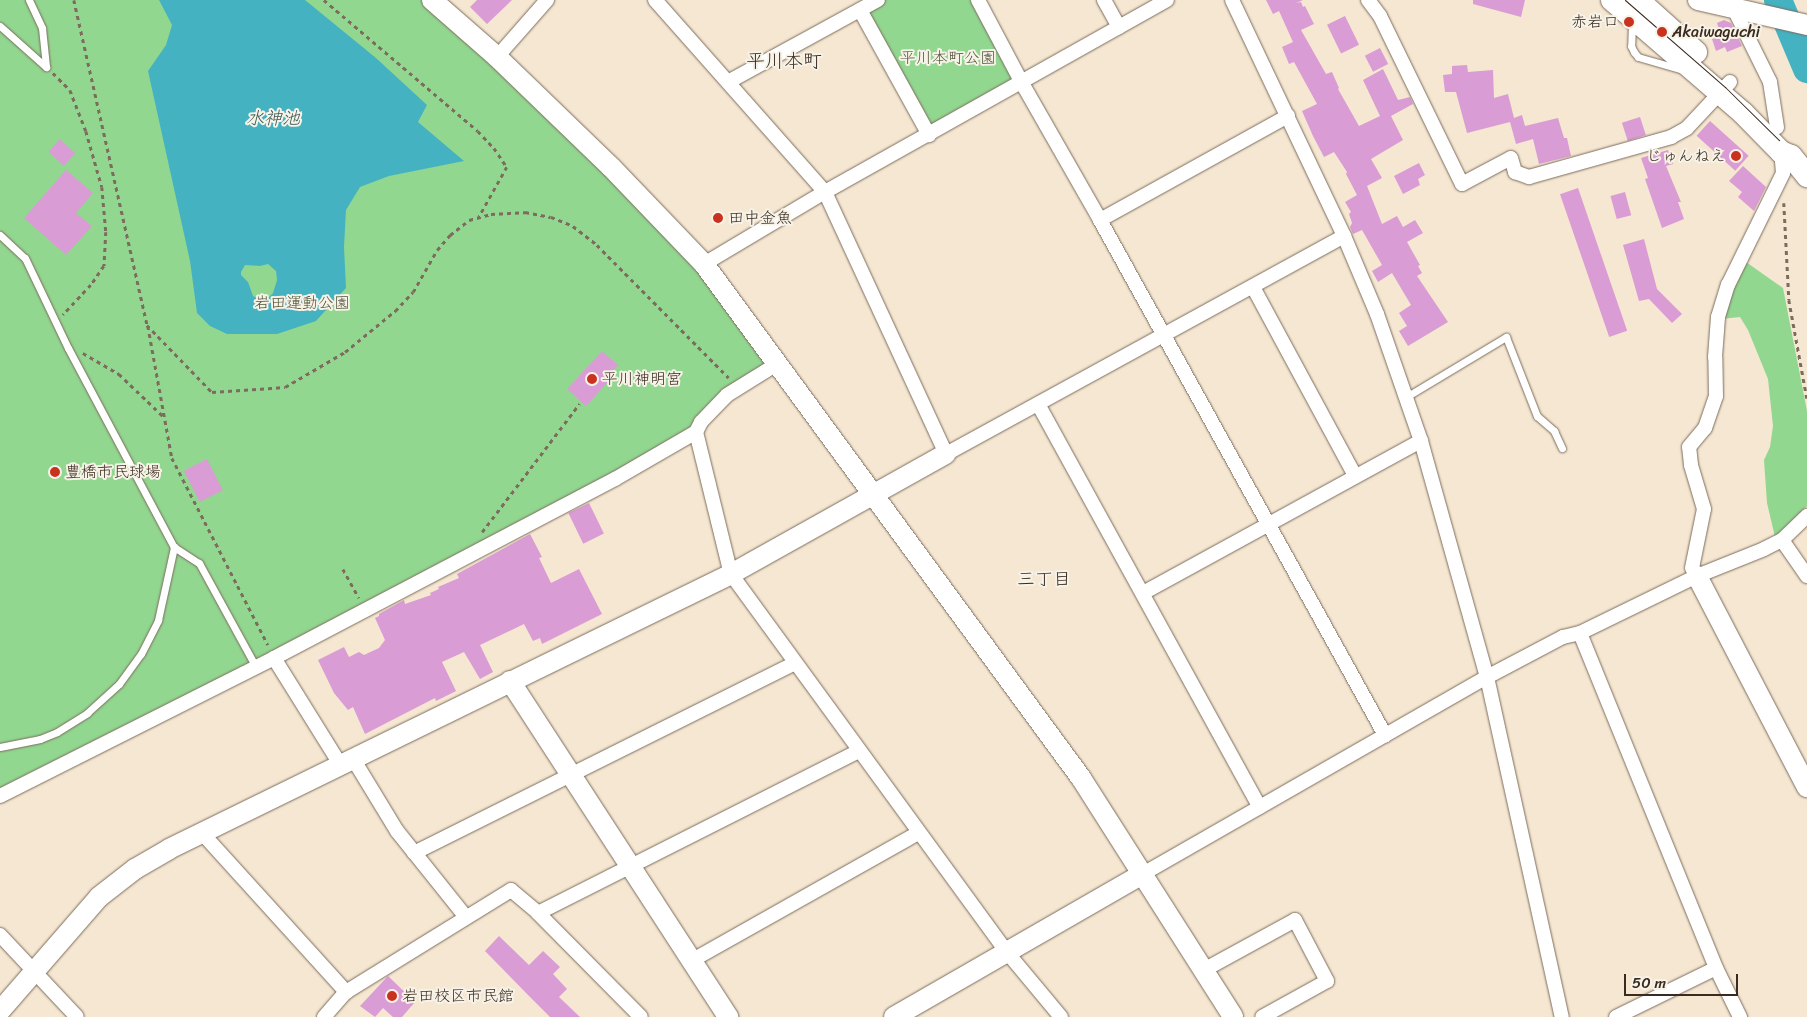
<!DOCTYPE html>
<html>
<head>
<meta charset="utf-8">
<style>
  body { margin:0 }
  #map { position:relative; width:1807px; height:1017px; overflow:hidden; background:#f5e7d1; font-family:Sriracha,"Klee One",sans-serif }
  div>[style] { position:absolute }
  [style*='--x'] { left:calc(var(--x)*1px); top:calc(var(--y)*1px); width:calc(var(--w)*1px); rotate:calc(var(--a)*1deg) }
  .green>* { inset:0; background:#92d790 }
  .water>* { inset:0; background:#45b2c2 }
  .river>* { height:28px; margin:-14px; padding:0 14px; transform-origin:14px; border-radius:14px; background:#45b2c2 }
  .building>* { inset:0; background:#da9cd4; transform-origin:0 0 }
  .path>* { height:2.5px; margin-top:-1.25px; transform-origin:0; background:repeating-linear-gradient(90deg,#7c6c5d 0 4px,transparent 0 8px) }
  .roads { filter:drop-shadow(0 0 1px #7c6c5d) drop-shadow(0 0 1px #7c6c5d) }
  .lane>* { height:7px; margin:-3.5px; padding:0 3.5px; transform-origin:3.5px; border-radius:3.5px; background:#fff }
  .street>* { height:14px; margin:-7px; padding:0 7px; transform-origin:7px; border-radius:7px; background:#fff }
  .secondary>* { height:20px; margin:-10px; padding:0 10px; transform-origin:10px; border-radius:10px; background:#fff }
  .primary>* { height:22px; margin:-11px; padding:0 11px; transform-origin:11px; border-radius:11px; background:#fff }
  .tram>* { height:1px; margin:-0.5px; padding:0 0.5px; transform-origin:0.5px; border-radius:0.5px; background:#3b2a1e }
  .dots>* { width:14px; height:14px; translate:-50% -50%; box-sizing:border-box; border:2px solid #f7f3e8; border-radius:50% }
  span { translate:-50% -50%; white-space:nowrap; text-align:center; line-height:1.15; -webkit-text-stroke:4px #f7f3e8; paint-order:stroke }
  .poi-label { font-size:16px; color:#3b2a1e }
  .right { translate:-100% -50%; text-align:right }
  .left { translate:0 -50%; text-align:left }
  .park-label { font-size:16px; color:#51553a }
  .water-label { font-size:18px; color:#3e5a57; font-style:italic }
  .neighbourhood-label { font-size:18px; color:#3b2a1e }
  .quarter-label { font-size:19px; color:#3b2a1e }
  .scale { position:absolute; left:1624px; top:974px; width:114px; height:22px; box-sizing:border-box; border:2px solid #3b2a1e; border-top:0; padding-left:6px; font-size:15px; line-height:18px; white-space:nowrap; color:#3b2a1e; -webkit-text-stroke:4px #f7f3e8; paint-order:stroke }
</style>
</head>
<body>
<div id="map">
  <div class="green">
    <i style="clip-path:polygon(0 0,432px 0,611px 167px,777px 364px,728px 394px,696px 432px,0 796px)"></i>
    <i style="clip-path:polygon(878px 0,977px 0,1016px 72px,1009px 88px,929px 135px,860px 10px)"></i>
    <i style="clip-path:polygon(1746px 262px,1783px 288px,1807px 411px,1807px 506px,1775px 537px,1767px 503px,1764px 460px,1770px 447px,1773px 426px,1768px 379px,1748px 330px,1740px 317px,1721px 319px,1728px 295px)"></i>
  </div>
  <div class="water">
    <i style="clip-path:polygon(evenodd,159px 0,305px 0,376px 58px,427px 105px,418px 122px,464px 161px,389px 176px,360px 187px,346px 210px,344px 247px,346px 288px,316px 321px,277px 334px,227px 334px,210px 326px,197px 313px,190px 261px,148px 71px,166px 45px,172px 25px,159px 0,268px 264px,276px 271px,277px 280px,273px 293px,267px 299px,260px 300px,253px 296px,248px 282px,241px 275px,241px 272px,245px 265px,260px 266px,268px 264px)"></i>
  </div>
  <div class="river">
    <i style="--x:1778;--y:0;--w:75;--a:67.2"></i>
  </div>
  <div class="building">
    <i style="clip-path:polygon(477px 0,512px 0,487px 24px,470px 7px)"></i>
    <i style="clip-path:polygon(1266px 0,1303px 0,1296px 3px,1301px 2px,1303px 7px,1305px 6px,1314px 24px,1301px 30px,1326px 74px,1332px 72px,1339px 88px,1338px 89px,1359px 126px,1380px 116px,1363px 80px,1383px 69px,1398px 100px,1410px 97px,1413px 104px,1391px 116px,1403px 140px,1371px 159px,1382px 178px,1367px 186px,1382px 224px,1397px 216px,1403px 227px,1415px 220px,1423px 233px,1407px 242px,1420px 265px,1418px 266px,1422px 273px,1417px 276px,1448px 322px,1408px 346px,1399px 331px,1407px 326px,1399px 313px,1411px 305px,1392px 273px,1378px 282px,1372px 271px,1382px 265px,1362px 230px,1353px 234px,1350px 227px,1352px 223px,1349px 214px,1351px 212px,1345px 202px,1357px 195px,1346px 174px,1347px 172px,1334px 152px,1324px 157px,1313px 136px,1302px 111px,1317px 104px,1294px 62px,1289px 64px,1282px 47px,1293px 42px,1279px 11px,1273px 14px)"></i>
    <i style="clip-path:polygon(1473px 0,1525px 0,1521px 17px,1473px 4px)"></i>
    <i style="left:1345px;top:16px;width:32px;height:20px;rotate:64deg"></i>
    <i style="clip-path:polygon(1724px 20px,1731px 23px,1742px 46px,1727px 52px,1725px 47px,1716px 51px,1712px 39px,1721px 35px,1717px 23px)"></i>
    <i style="left:1380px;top:48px;width:18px;height:17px;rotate:63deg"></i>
    <i style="clip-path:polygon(1467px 65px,1468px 72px,1493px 70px,1494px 98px,1508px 94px,1514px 118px,1522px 115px,1525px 126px,1558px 118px,1564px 138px,1567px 138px,1571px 156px,1539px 164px,1533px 139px,1516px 144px,1510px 122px,1467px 133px,1456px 92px,1445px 92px,1443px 75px,1452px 74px,1452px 66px)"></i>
    <i style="left:1640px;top:117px;width:19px;height:19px;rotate:72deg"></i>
    <i style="left:1710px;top:121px;width:52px;height:20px;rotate:42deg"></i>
    <i style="left:60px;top:139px;width:21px;height:17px;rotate:43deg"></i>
    <i style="clip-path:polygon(1668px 150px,1673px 164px,1666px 166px,1681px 202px,1678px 202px,1684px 219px,1662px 228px,1645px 179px,1648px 178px,1641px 158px)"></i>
    <i style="clip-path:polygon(1419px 163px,1425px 175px,1418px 179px,1420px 185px,1403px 194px,1394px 176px)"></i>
    <i style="clip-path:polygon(1743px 166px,1766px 187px,1754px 211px,1738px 197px,1742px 192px,1729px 181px)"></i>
    <i style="clip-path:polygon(66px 170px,93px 193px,76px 213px,92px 226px,66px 255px,24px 218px)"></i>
    <i style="left:1578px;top:188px;width:151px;height:19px;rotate:71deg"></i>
    <i style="left:1625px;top:192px;width:24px;height:15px;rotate:75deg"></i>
    <i style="clip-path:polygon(1644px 239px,1657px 289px,1682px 314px,1672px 323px,1649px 299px,1639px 301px,1623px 245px)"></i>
    <i style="clip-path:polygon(602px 351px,618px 365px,606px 378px,609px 381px,586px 406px,567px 389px)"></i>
    <i style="left:207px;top:459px;width:35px;height:26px;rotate:63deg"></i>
    <i style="left:589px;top:503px;width:34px;height:23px;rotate:64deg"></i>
    <i style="clip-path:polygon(530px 534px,542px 557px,539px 558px,551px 583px,579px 569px,602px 614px,542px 644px,540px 638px,533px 641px,524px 624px,480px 645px,493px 672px,480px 679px,464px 652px,442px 662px,456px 691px,436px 701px,435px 698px,365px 734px,353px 707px,348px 710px,334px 693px,318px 660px,344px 647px,349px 657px,359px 652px,364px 655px,379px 648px,385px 640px,375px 618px,379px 616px,379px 614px,404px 600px,405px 604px,431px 595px,430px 593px,439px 589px,438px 587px,459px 578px,457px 574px)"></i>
    <i style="clip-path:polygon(499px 936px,529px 965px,543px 951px,560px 967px,553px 974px,567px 989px,559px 997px,580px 1017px,550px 1017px,529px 996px,485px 951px)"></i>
    <i style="clip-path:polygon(388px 976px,415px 1002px,402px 1017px,393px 1017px,383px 1008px,375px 1017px,360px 1006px)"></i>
  </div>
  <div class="path">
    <i style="--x:74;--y:0;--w:333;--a:77.3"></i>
    <i style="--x:147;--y:325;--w:93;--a:45.9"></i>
    <i style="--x:212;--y:392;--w:73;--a:-3.9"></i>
    <i style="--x:285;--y:387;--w:69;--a:-30.3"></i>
    <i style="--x:345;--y:352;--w:65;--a:-39.4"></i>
    <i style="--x:395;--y:311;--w:26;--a:-47"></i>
    <i style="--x:413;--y:292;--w:48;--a:-60.3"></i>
    <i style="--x:437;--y:250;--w:20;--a:-49"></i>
    <i style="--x:450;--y:235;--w:24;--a:-38"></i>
    <i style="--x:469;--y:220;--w:23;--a:-15"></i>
    <i style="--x:491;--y:214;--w:34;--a:-3"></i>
    <i style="--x:525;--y:212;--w:26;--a:11"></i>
    <i style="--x:551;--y:217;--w:24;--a:22"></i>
    <i style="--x:573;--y:226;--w:31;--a:38"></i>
    <i style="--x:597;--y:245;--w:187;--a:45.2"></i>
    <i style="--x:324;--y:0;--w:202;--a:40.4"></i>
    <i style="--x:478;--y:131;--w:23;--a:47"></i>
    <i style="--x:494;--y:148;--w:23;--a:56"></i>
    <i style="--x:507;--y:167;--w:57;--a:119.2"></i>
    <i style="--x:53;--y:73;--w:24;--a:45"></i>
    <i style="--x:70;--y:90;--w:44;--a:68.7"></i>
    <i style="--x:86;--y:131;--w:58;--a:74.1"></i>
    <i style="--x:102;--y:187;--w:45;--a:84.9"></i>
    <i style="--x:106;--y:232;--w:34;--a:93"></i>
    <i style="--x:104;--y:266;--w:23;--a:124"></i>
    <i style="--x:91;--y:285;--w:41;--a:133"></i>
    <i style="--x:1784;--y:203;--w:97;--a:87"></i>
    <i style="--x:1789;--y:300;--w:100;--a:79.6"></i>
    <i style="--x:148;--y:326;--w:134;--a:79.7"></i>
    <i style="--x:172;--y:458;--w:210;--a:62.8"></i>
    <i style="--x:83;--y:353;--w:42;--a:30.3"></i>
    <i style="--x:119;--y:374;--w:61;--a:43.7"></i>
    <i style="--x:482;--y:532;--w:161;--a:-52.8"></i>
    <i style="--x:343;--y:569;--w:33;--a:61"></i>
  </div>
  <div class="roads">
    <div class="lane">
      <i style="--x:29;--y:0;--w:31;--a:65"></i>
      <i style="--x:42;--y:28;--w:39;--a:84"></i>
      <i style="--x:1632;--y:23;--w:23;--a:92"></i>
      <i style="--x:1631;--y:46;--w:7;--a:63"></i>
      <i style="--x:1634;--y:52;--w:6;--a:51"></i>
      <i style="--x:1638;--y:57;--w:44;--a:15.9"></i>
      <i style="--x:0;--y:26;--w:62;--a:41.7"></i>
      <i style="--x:0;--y:235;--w:34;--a:43"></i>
      <i style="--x:25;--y:258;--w:100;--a:64.5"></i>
      <i style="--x:68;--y:348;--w:225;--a:62"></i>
      <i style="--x:174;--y:547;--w:30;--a:33"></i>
      <i style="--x:199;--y:563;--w:119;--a:61.3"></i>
      <i style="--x:1406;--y:397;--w:117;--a:-31"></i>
      <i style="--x:1506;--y:337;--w:85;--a:68.6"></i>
      <i style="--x:1537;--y:416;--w:23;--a:41"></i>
      <i style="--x:1554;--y:431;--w:19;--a:65"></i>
      <i style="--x:0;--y:747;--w:41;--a:-11.3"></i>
      <i style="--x:40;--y:739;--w:18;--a:-22"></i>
      <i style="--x:57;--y:732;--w:36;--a:-32"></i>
      <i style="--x:87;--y:713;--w:43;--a:-42.2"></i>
      <i style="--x:119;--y:684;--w:37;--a:-54"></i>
      <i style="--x:141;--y:654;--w:38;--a:-63"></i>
      <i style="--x:158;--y:620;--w:75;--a:-77.6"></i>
    </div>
    <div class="street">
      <i style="--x:655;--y:0;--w:256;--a:48.5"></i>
      <i style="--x:825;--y:192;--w:289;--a:65.2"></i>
      <i style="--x:946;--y:454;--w:454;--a:-28.7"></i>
      <i style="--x:978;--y:0;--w:94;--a:62.1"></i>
      <i style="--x:1022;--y:83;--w:158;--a:60.3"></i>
      <i style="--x:1100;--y:220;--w:589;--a:61.04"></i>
      <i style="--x:1104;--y:0;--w:31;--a:61"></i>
      <i style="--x:1232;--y:0;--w:261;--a:64.6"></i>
      <i style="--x:1344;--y:236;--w:85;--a:67.1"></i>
      <i style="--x:1377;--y:314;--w:134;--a:70.9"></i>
      <i style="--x:1421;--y:441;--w:245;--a:74.4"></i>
      <i style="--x:1487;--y:677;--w:348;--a:77.6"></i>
      <i style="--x:1368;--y:0;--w:20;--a:53"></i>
      <i style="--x:1380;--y:16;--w:187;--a:64"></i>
      <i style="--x:1462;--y:184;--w:55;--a:-28"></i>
      <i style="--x:1511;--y:158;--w:15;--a:74"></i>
      <i style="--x:1515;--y:172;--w:15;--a:20"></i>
      <i style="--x:1529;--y:177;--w:148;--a:-15.7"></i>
      <i style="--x:1671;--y:137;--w:18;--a:-29"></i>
      <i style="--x:1687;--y:128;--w:63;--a:-46.9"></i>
      <i style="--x:1731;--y:3;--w:88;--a:63.7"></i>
      <i style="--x:1770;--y:82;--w:46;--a:81.2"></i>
      <i style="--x:860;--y:10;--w:143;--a:61.1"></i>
      <i style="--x:497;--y:57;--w:76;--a:-48.7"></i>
      <i style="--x:728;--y:82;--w:171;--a:-28.7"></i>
      <i style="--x:1100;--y:220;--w:215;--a:-29"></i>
      <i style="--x:704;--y:264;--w:141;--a:-30.8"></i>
      <i style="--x:825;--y:192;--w:392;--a:-29.3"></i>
      <i style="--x:1253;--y:287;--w:215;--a:61.6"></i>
      <i style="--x:1038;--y:404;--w:460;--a:61.2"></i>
      <i style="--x:696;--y:432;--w:146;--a:76.2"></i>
      <i style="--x:731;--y:574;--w:467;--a:53.9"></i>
      <i style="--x:1006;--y:951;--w:86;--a:50.2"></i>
      <i style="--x:1782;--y:540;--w:44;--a:55.2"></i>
      <i style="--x:1697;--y:576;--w:9;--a:-122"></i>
      <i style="--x:1692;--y:568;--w:60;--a:-78.5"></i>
      <i style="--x:1704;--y:509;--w:46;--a:-106.5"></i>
      <i style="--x:1691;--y:465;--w:18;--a:-96"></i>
      <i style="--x:1689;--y:447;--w:25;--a:-50"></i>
      <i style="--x:1705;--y:428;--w:34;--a:-71"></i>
      <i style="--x:1716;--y:396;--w:39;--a:-91"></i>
      <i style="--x:1715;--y:357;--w:40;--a:-85.7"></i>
      <i style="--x:1718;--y:317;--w:34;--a:-73"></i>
      <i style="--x:1728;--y:285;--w:125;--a:-63.8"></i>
      <i style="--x:1783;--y:173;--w:21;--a:-95"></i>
      <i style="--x:1143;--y:593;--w:317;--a:-28.7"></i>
      <i style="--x:1580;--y:633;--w:362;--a:67.9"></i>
      <i style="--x:1716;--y:968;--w:55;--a:63.9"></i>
      <i style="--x:274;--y:658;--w:125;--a:58.1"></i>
      <i style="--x:352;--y:757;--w:87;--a:58.7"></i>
      <i style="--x:397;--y:831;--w:110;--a:51.3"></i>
      <i style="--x:0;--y:796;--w:307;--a:-26.7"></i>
      <i style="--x:274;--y:658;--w:385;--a:-27.7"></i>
      <i style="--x:615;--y:479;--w:94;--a:-30.1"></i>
      <i style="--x:696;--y:432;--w:11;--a:-63"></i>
      <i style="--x:701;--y:422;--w:37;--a:-46"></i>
      <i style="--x:727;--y:395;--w:59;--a:-31.8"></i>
      <i style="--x:202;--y:833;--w:215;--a:47.8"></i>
      <i style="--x:414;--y:853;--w:426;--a:-26.5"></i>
      <i style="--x:1141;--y:875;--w:399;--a:-29.8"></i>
      <i style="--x:1487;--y:677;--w:86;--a:-27.8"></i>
      <i style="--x:1563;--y:637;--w:17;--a:-13"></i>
      <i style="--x:1580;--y:633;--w:130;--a:-26"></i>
      <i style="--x:1697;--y:576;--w:72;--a:-21.9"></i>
      <i style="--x:1764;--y:549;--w:20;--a:-27"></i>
      <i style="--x:1782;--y:540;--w:35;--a:-44"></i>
      <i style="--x:538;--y:913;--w:360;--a:-26.8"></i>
      <i style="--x:0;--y:935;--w:112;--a:46.8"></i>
      <i style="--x:691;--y:961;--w:261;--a:-29.4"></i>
      <i style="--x:1202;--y:971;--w:106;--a:-28.7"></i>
      <i style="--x:1295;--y:920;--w:69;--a:62.3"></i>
      <i style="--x:1327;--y:981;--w:74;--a:151"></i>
      <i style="--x:324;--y:1017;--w:33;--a:-49"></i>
      <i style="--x:346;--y:992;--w:194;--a:-31.7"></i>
      <i style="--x:511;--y:890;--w:35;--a:40"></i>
      <i style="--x:538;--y:913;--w:146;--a:45.3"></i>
      <i style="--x:1616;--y:1017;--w:111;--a:-26.1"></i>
    </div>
    <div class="secondary">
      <i style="--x:432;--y:0;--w:86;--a:41.2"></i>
      <i style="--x:497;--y:57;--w:158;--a:44"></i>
      <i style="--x:611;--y:167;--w:134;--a:46.2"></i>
      <i style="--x:704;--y:264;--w:637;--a:53.74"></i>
      <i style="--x:1081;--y:778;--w:283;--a:57.5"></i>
      <i style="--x:1698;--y:0;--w:112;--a:12.9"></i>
      <i style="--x:1697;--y:576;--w:238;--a:62.5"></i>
      <i style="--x:510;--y:681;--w:401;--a:57"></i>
      <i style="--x:0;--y:1011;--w:151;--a:-49"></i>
      <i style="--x:99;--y:897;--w:46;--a:-37.9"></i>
      <i style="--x:135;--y:869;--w:39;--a:-30"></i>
      <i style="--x:169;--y:849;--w:626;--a:-26.07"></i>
      <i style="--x:731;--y:574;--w:246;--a:-29.2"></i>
      <i style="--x:894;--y:1017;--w:285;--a:-29.9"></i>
    </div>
    <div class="primary">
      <i style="--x:1612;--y:0;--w:173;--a:40.8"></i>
      <i style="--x:1743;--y:113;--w:54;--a:45.7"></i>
      <i style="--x:1781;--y:152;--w:11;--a:22"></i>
      <i style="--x:1791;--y:156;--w:26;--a:51"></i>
      <i style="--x:1638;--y:0;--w:78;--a:41.9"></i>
    </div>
  </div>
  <div class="tram">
    <i style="--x:1625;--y:0;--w:133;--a:41"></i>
    <i style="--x:1725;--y:87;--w:76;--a:44.5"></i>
  </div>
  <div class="dots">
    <i style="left:1629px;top:22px;background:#c8321e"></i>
    <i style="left:1662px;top:32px;background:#c8321e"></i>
    <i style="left:1736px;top:156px;background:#c8321e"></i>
    <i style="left:718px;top:218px;background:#c8321e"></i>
    <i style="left:592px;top:379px;background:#c8321e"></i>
    <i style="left:55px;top:472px;background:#c8321e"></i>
    <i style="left:392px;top:996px;background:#c8321e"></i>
  </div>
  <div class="poi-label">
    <span class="right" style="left:1619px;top:22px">赤岩口</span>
    <span class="left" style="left:1672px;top:32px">Akaiwaguchi</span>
    <span class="right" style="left:1726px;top:156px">じゅんねえ</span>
    <span class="left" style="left:728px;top:218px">田中金魚</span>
    <span class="left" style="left:602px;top:379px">平川神明宮</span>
    <span class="left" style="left:65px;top:472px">豊橋市民球場</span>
    <span class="left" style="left:402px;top:996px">岩田校区市民館</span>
  </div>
  <div class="park-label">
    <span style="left:948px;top:58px">平川本町公園</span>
    <span style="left:302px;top:303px">岩田運動公園</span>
  </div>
  <div class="water-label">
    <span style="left:273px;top:118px">水神池</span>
  </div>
  <div class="neighbourhood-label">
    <span style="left:1044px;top:579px">三丁目</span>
  </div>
  <div class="quarter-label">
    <span style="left:784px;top:61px">平川本町</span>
  </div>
  <div class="scale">50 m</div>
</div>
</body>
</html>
